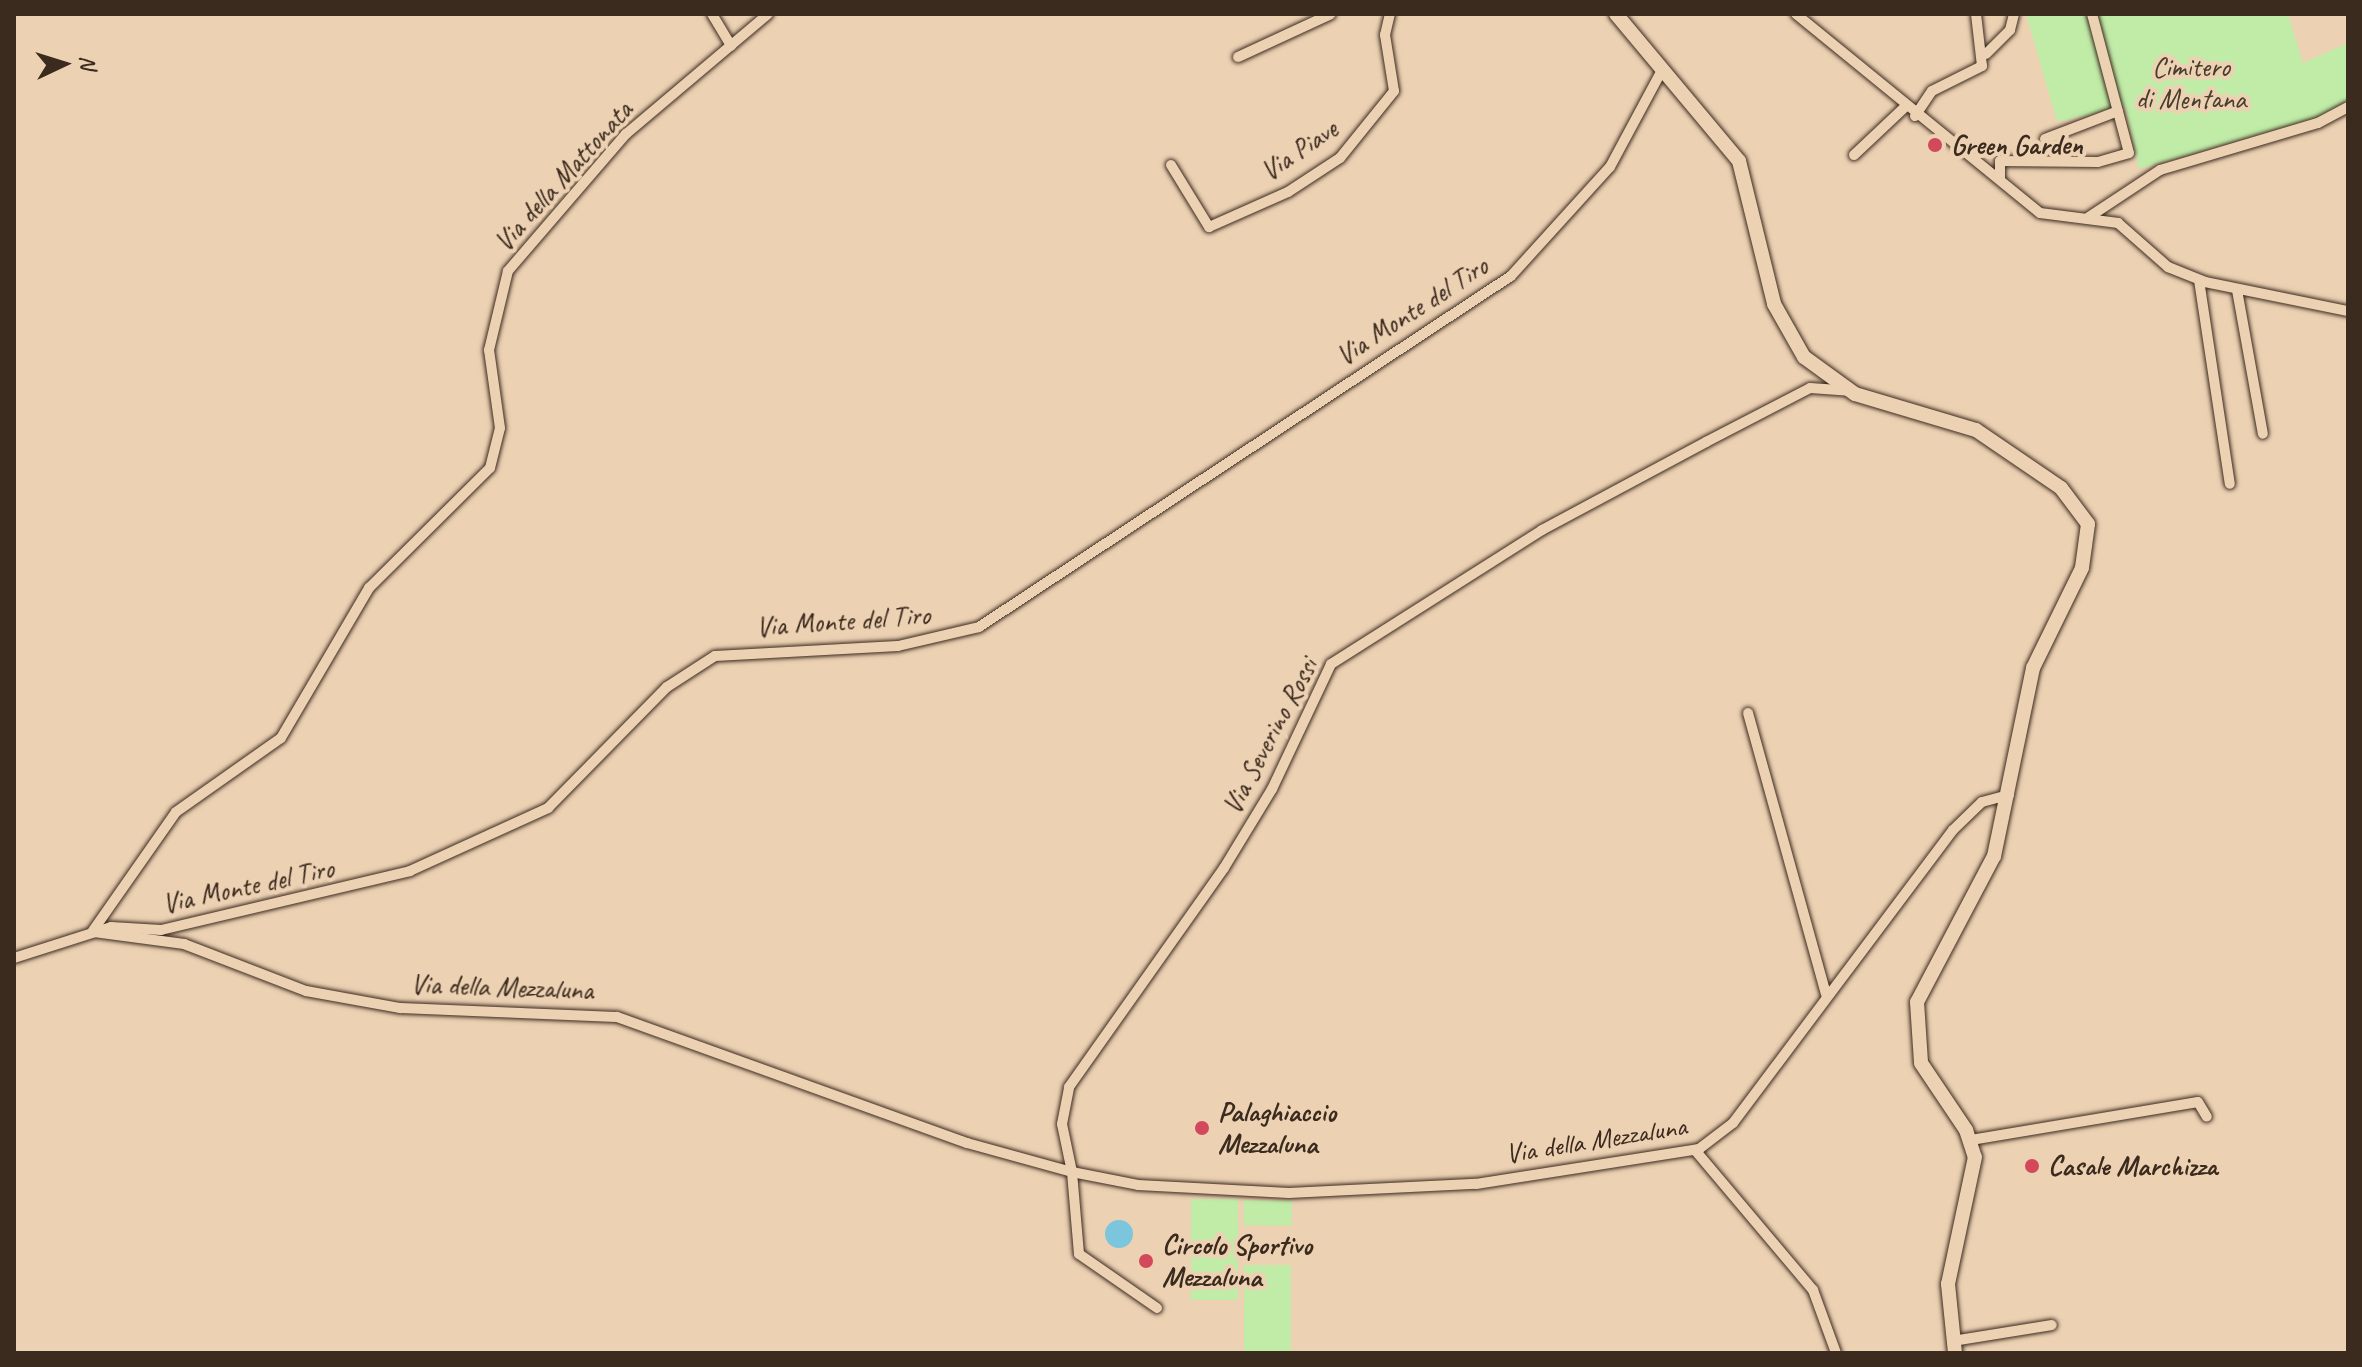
<!DOCTYPE html>
<html>
<head>
<meta charset="utf-8">
<style>
  body { margin:0 }
  #map { position:relative; width:2362px; height:1367px; overflow:hidden; background:#ecd1b3; font-family:Caveat,sans-serif }
  div>[style] { position:absolute }
  [style*='--x'] { left:calc(var(--x)*1px); top:calc(var(--y)*1px); width:calc(var(--w)*1px); rotate:calc(var(--a)*1deg) }
  .green>* { inset:0; background:#c1eca8; transform-origin:0 0 }
  .water>* { inset:0; background:#7bc6dc }
  .round { border-radius:50% }
  .roads { filter:drop-shadow(0 0 2px #3b2a1e) drop-shadow(0 0 2px #3b2a1e) }
  .street>* { height:10px; margin:-5px; padding:0 5px; transform-origin:5px; border-radius:5px; background:#ecd1b3 }
  .secondary>* { height:14px; margin:-7px; padding:0 7px; transform-origin:7px; border-radius:7px; background:#ecd1b3 }
  .dots>* { width:22px; height:22px; translate:-50% -50%; box-sizing:border-box; border:4px solid #ecd1b3; border-radius:50% }
  span { translate:-50% -50%; white-space:nowrap; text-align:center; line-height:1.15; -webkit-text-stroke:8px #ecd1b3; paint-order:stroke }
  .park-label { font-size:28px; color:#483d2c }
  .poi-label { font-size:28px; color:#3b2a1e; font-weight:700 }
  .left { translate:0 -50%; text-align:left }
  .street-label { font-size:28px; color:#3b2a1e }
  .frame { position:absolute; inset:0; border:16px solid #3b2a1e; pointer-events:none }
  .north { position:absolute; left:24px; top:24px; width:80px; height:80px; -webkit-text-stroke:6px #ecd1b3; paint-order:stroke; rotate:86deg; font-size:22px; font-weight:700; line-height:32px; text-align:center; color:#3b2a1e }
  .north::after { content:''; display:block; margin:auto; width:28px; height:36px; background:#3b2a1e; clip-path:polygon(50% 0,100% 100%,50% 72%,0 100%) }
</style>
</head>
<body>
<div id="map">
  <div class="green">
    <i style="clip-path:polygon(2026px 14px,2288px 14px,2303px 63px,2348px 43px,2348px 101px,2320px 117px,2139px 169px,2125px 107px,2057px 122px)"></i>
    <i style="left:1191px;top:1199px;width:47px;height:101px"></i>
    <i style="left:1244px;top:1200px;width:48px;height:25px;rotate:1deg"></i>
    <i style="left:1244px;top:1265px;width:47px;height:87px"></i>
  </div>
  <div class="water">
    <i class="round" style="left:1105px;top:1220px;width:28px;height:28px"></i>
  </div>
  <div class="roads">
    <div class="street">
      <i style="--x:712;--y:14;--w:37;--a:59"></i>
      <i style="--x:1796;--y:14;--w:315;--a:39.2"></i>
      <i style="--x:2040;--y:213;--w:79;--a:7.3"></i>
      <i style="--x:2118;--y:223;--w:67;--a:41.3"></i>
      <i style="--x:2168;--y:267;--w:40;--a:22"></i>
      <i style="--x:2205;--y:282;--w:146;--a:11.5"></i>
      <i style="--x:1986;--y:54;--w:34;--a:-45"></i>
      <i style="--x:2010;--y:30;--w:16;--a:-76"></i>
      <i style="--x:1238;--y:57;--w:102;--a:-24.8"></i>
      <i style="--x:1915;--y:116;--w:30;--a:-56"></i>
      <i style="--x:1932;--y:91;--w:56;--a:-26.6"></i>
      <i style="--x:1982;--y:66;--w:52;--a:-96.6"></i>
      <i style="--x:2045;--y:139;--w:78;--a:-21"></i>
      <i style="--x:1854;--y:155;--w:70;--a:-43.3"></i>
      <i style="--x:1171;--y:165;--w:73;--a:58.5"></i>
      <i style="--x:1209;--y:227;--w:86;--a:-23.9"></i>
      <i style="--x:1288;--y:192;--w:62;--a:-33.2"></i>
      <i style="--x:1340;--y:158;--w:86;--a:-51.1"></i>
      <i style="--x:1394;--y:91;--w:57;--a:-99.1"></i>
      <i style="--x:1385;--y:35;--w:22;--a:-77"></i>
      <i style="--x:2000;--y:178;--w:17;--a:-90"></i>
      <i style="--x:2000;--y:161;--w:98;--a:0.6"></i>
      <i style="--x:2098;--y:162;--w:32;--a:-16"></i>
      <i style="--x:2129;--y:153;--w:144;--a:-104.9"></i>
      <i style="--x:2089;--y:217;--w:85;--a:-33.5"></i>
      <i style="--x:2160;--y:170;--w:165;--a:-16.6"></i>
      <i style="--x:2318;--y:123;--w:34;--a:-28"></i>
      <i style="--x:2199;--y:280;--w:206;--a:81.4"></i>
      <i style="--x:2237;--y:290;--w:146;--a:79.8"></i>
      <i style="--x:1748;--y:713;--w:292;--a:74.5"></i>
      <i style="--x:92;--y:932;--w:146;--a:-55"></i>
      <i style="--x:176;--y:812;--w:128;--a:-35.2"></i>
      <i style="--x:281;--y:738;--w:174;--a:-59.6"></i>
      <i style="--x:369;--y:588;--w:170;--a:-44.8"></i>
      <i style="--x:490;--y:468;--w:41;--a:-76"></i>
      <i style="--x:500;--y:428;--w:79;--a:-98"></i>
      <i style="--x:489;--y:350;--w:81;--a:-76.5"></i>
      <i style="--x:508;--y:271;--w:181;--a:-49.3"></i>
      <i style="--x:626;--y:134;--w:186;--a:-40.2"></i>
      <i style="--x:94;--y:932;--w:91;--a:7.6"></i>
      <i style="--x:184;--y:944;--w:131;--a:21.1"></i>
      <i style="--x:306;--y:991;--w:96;--a:10.3"></i>
      <i style="--x:400;--y:1008;--w:217;--a:2.4"></i>
      <i style="--x:617;--y:1017;--w:372;--a:19.8"></i>
      <i style="--x:967;--y:1143;--w:109;--a:15.4"></i>
      <i style="--x:14;--y:958;--w:102;--a:-17.7"></i>
      <i style="--x:111;--y:927;--w:50;--a:3.4"></i>
      <i style="--x:161;--y:930;--w:256;--a:-13.3"></i>
      <i style="--x:410;--y:871;--w:152;--a:-24.5"></i>
      <i style="--x:548;--y:808;--w:170;--a:-45.5"></i>
      <i style="--x:667;--y:687;--w:57;--a:-32.9"></i>
      <i style="--x:715;--y:656;--w:183;--a:-3.1"></i>
      <i style="--x:898;--y:646;--w:83;--a:-13.2"></i>
      <i style="--x:979;--y:627;--w:637;--a:-33.42"></i>
      <i style="--x:1511;--y:276;--w:147;--a:-47.8"></i>
      <i style="--x:1610;--y:167;--w:108;--a:-61.8"></i>
      <i style="--x:1971;--y:1140;--w:230;--a:-9.5"></i>
      <i style="--x:2198;--y:1102;--w:17;--a:59"></i>
      <i style="--x:1695;--y:1150;--w:183;--a:49.9"></i>
      <i style="--x:1813;--y:1290;--w:67;--a:69.9"></i>
      <i style="--x:1072;--y:1172;--w:49;--a:-101.8"></i>
      <i style="--x:1062;--y:1124;--w:38;--a:-79"></i>
      <i style="--x:1069;--y:1087;--w:268;--a:-54.7"></i>
      <i style="--x:1224;--y:868;--w:92;--a:-58.7"></i>
      <i style="--x:1272;--y:789;--w:138;--a:-64.7"></i>
      <i style="--x:1331;--y:664;--w:250;--a:-32.4"></i>
      <i style="--x:1542;--y:530;--w:186;--a:-28.2"></i>
      <i style="--x:1706;--y:442;--w:117;--a:-27.4"></i>
      <i style="--x:1810;--y:388;--w:39;--a:4"></i>
      <i style="--x:1157;--y:1308;--w:95;--a:-145.3"></i>
      <i style="--x:1079;--y:1254;--w:82;--a:-94.9"></i>
      <i style="--x:1072;--y:1172;--w:67;--a:11.1"></i>
      <i style="--x:1138;--y:1185;--w:151;--a:3"></i>
      <i style="--x:1289;--y:1193;--w:187;--a:-2.8"></i>
      <i style="--x:1476;--y:1184;--w:226;--a:-8.9"></i>
      <i style="--x:1699;--y:1149;--w:43;--a:-37.4"></i>
      <i style="--x:1733;--y:1123;--w:366;--a:-53.1"></i>
      <i style="--x:1953;--y:830;--w:40;--a:-44"></i>
      <i style="--x:1982;--y:802;--w:28;--a:-15"></i>
      <i style="--x:1953;--y:1341;--w:100;--a:-9.2"></i>
    </div>
    <div class="secondary">
      <i style="--x:1616;--y:14;--w:192;--a:50.1"></i>
      <i style="--x:1739;--y:161;--w:147;--a:76.2"></i>
      <i style="--x:1774;--y:304;--w:61;--a:60.5"></i>
      <i style="--x:1804;--y:357;--w:63;--a:36"></i>
      <i style="--x:1855;--y:394;--w:126;--a:16.6"></i>
      <i style="--x:1976;--y:430;--w:103;--a:34.3"></i>
      <i style="--x:2061;--y:488;--w:45;--a:53.1"></i>
      <i style="--x:2088;--y:524;--w:44;--a:97.8"></i>
      <i style="--x:2082;--y:568;--w:111;--a:116.1"></i>
      <i style="--x:2033;--y:668;--w:192;--a:101.7"></i>
      <i style="--x:1994;--y:856;--w:165;--a:117.8"></i>
      <i style="--x:1917;--y:1002;--w:61;--a:86.2"></i>
      <i style="--x:1921;--y:1063;--w:81;--a:56.1"></i>
      <i style="--x:1966;--y:1130;--w:28;--a:72"></i>
      <i style="--x:1975;--y:1157;--w:130;--a:102"></i>
      <i style="--x:1948;--y:1284;--w:69;--a:84.2"></i>
    </div>
  </div>
  <div class="dots">
    <i style="left:1935px;top:145px;background:#d1495b"></i>
    <i style="left:1202px;top:1128px;background:#d1495b"></i>
    <i style="left:2032px;top:1166px;background:#d1495b"></i>
    <i style="left:1146px;top:1261px;background:#d1495b"></i>
  </div>
  <div class="park-label">
    <span style="left:2191px;top:83px">Cimitero<br>di Mentana</span>
  </div>
  <div class="poi-label">
    <span class="left" style="left:1951px;top:145px">Green Garden</span>
    <span class="left" style="left:1218px;top:1128px">Palaghiaccio<br>Mezzaluna</span>
    <span class="left" style="left:2048px;top:1166px">Casale Marchizza</span>
    <span class="left" style="left:1162px;top:1261px">Circolo Sportivo<br>Mezzaluna</span>
  </div>
  <div class="street-label">
    <span style="left:1299px;top:150px;rotate:-34deg">Via Piave</span>
    <span style="left:563px;top:176px;rotate:-48deg">Via della Mattonata</span>
    <span style="left:1412px;top:311px;rotate:-33deg">Via Monte del Tiro</span>
    <span style="left:843px;top:621px;rotate:-4deg">Via Monte del Tiro</span>
    <span style="left:1270px;top:736px;rotate:-62deg">Via Severino Rossi</span>
    <span style="left:248px;top:886px;rotate:-12deg">Via Monte del Tiro</span>
    <span style="left:502px;top:987px;rotate:2deg">Via della Mezzaluna</span>
    <span style="left:1596px;top:1140px;rotate:-9deg">Via della Mezzaluna</span>
  </div>
  <div class="frame"></div>
  <div class="north">N</div>
</div>
</body>
</html>
